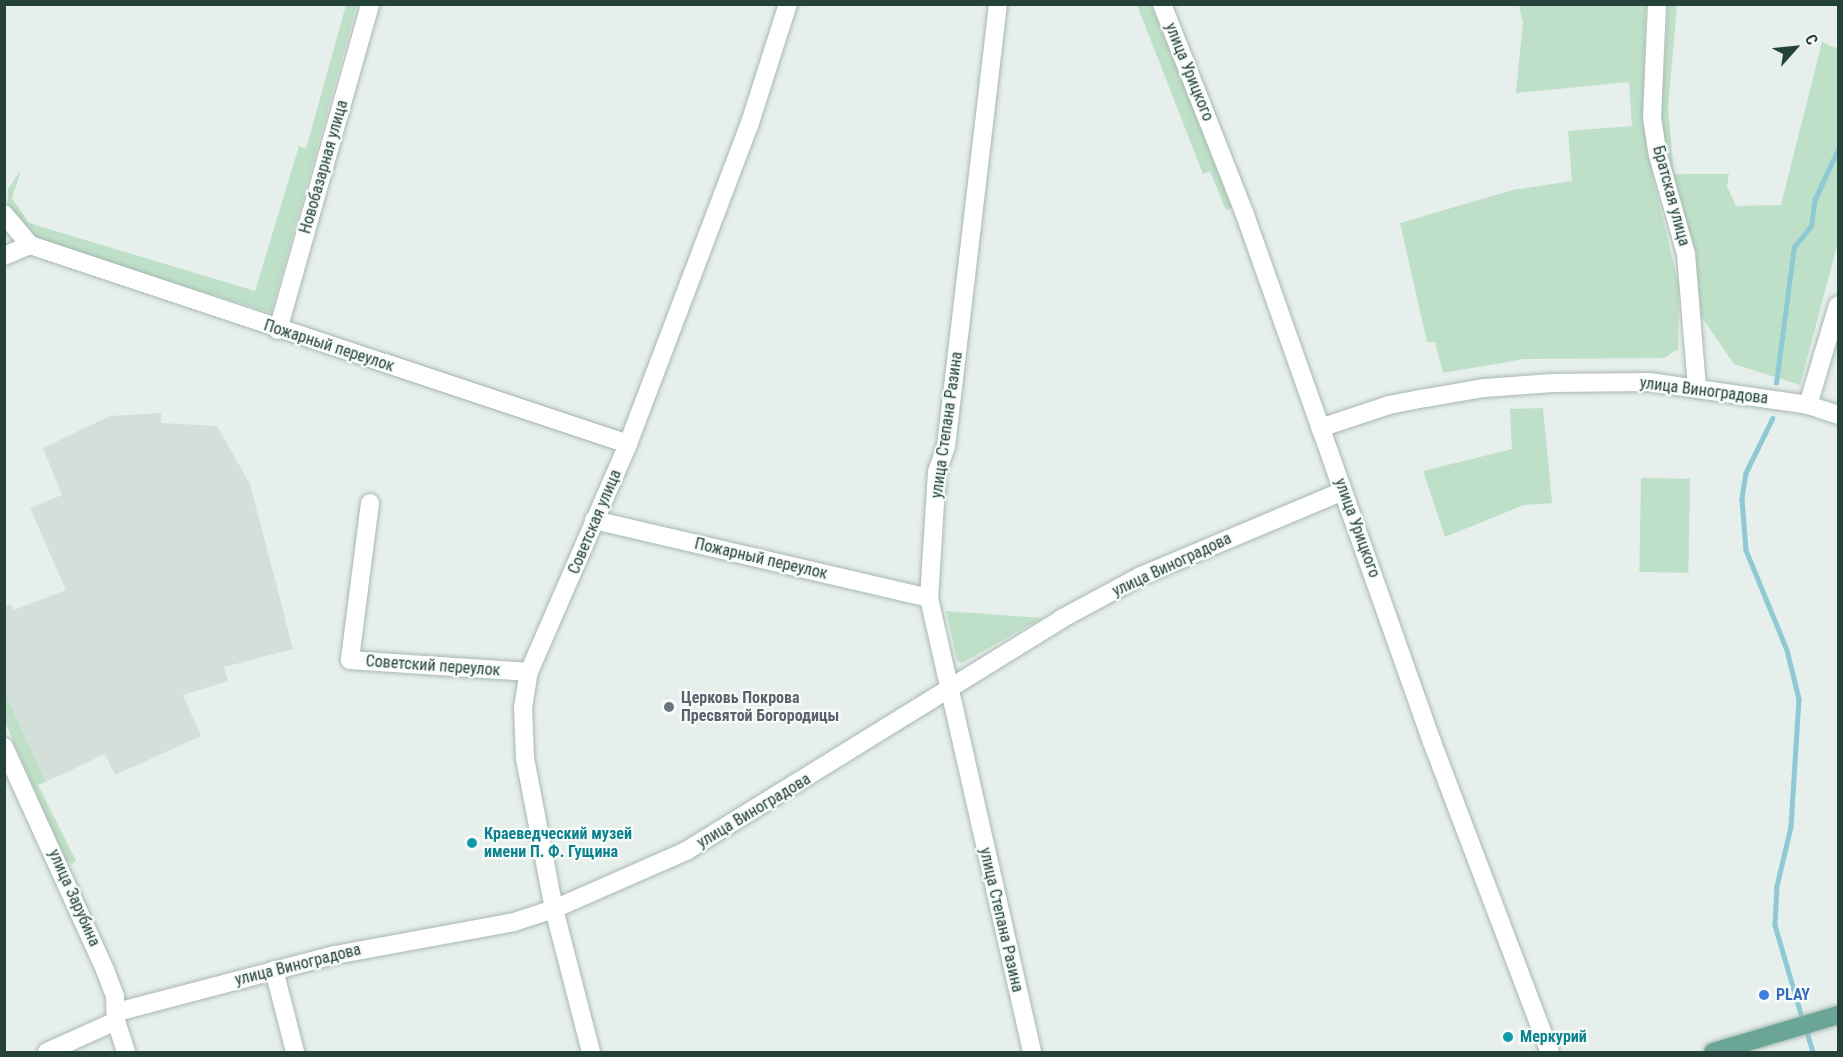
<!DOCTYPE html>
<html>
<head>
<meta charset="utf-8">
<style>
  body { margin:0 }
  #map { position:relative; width:1843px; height:1057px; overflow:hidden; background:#e6efeb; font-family:"Roboto Condensed",sans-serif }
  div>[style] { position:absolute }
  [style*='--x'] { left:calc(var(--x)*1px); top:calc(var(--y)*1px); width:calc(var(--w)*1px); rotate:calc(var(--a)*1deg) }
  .built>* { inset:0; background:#d4dfda }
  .green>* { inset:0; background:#bfe0c8; transform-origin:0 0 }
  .stream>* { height:4.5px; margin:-2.25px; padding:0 2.25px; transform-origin:2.25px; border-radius:2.25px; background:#8ec9d4 }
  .roads { filter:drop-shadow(0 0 2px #a8b8b2) drop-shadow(0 0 2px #a8b8b2) }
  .minor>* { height:18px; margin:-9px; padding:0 9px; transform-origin:9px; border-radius:9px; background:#fff }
  .major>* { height:18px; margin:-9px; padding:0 9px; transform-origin:9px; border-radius:9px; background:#6aa596 }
  .dots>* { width:16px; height:16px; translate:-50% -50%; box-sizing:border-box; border:3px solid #f7fbf9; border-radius:50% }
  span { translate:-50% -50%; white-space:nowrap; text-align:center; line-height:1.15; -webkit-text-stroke:4.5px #f7fbf9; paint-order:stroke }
  .street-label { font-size:16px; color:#24423a }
  .worship-label { font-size:16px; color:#5b616d; font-weight:700 }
  .left { translate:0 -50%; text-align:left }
  .culture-label { font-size:16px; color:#0d838f; font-weight:700 }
  .shop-label { font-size:16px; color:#366cbe; font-weight:700 }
  .frame { position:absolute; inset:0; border:6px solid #24423a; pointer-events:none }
  .north { position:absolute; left:1765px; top:18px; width:60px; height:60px; -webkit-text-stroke:4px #f7fbf9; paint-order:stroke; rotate:63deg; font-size:16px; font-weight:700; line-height:24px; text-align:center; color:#24423a }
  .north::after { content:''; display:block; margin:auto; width:21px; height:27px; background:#24423a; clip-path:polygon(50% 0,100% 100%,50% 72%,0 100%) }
</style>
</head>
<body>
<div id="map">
  <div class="built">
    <i style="clip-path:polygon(161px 413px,161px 423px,217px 426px,250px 484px,293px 649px,224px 667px,228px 681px,183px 695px,201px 736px,115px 775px,105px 754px,46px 782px,5px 693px,4px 607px,11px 604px,14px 610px,66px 590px,30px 508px,62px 495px,43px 448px,110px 416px)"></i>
  </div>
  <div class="green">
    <i style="clip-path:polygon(346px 5px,357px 5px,271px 313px,36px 240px,7px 210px,8px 189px,21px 170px,12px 198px,29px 223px,255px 291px,299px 146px,306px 149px)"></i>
    <i style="clip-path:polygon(1137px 5px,1151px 5px,1233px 208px,1226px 210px,1210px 171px,1203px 174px)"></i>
    <i style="clip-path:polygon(1519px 5px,1646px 5px,1643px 112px,1647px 152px,1679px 286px,1678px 349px,1664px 358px,1524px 359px,1443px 373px,1435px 342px,1427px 342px,1400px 223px,1513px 190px,1572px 181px,1568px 131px,1632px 126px,1629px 82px,1516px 93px,1523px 23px)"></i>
    <i style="clip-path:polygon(1668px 5px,1677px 5px,1668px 108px,1674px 174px,1729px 174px,1727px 186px,1736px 206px,1781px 205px,1822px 42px,1838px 49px,1838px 242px,1800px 385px,1734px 364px,1701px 316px,1695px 249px,1679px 202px,1661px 122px)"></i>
    <i style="clip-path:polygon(1543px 408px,1552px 503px,1524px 505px,1445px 537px,1423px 471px,1512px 449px,1510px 409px)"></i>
    <i style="left:1641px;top:478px;width:49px;height:94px;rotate:1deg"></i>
    <i style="clip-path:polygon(946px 611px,1042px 618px,962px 663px,957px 660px)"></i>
    <i style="clip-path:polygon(5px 693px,46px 782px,38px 785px,76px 861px,71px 864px,65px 859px,5px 722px)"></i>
  </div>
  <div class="stream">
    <i style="--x:1776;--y:383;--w:137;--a:-82.5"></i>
    <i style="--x:1794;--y:247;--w:27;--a:-51"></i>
    <i style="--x:1811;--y:226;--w:27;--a:-82"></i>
    <i style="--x:1815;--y:199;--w:55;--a:-65.3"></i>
    <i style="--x:1773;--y:418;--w:61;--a:116.1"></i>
    <i style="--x:1746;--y:473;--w:26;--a:99"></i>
    <i style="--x:1742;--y:499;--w:51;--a:85.5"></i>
    <i style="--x:1746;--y:550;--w:108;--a:67.7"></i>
    <i style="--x:1787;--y:650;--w:50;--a:76.2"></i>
    <i style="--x:1799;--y:699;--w:128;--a:93.6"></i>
    <i style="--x:1791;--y:827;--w:61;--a:103.3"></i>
    <i style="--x:1777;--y:886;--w:39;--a:93"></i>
    <i style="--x:1775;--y:925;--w:100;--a:73.7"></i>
    <i style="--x:1806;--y:1029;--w:24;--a:73"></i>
  </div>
  <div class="roads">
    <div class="minor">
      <i style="--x:998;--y:4;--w:445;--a:96.7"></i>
      <i style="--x:946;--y:446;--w:28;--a:109"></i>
      <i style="--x:937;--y:472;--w:126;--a:93.6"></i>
      <i style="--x:929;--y:598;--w:466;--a:77.2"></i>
      <i style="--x:1162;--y:4;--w:224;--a:68.5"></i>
      <i style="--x:1244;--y:212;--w:562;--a:70.47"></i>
      <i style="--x:1432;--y:742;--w:332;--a:69.2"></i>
      <i style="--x:1657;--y:4;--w:114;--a:92.5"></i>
      <i style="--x:1652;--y:118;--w:37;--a:81"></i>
      <i style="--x:1658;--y:155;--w:103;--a:74.2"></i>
      <i style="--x:1686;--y:254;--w:133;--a:85.3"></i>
      <i style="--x:4;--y:214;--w:40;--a:50"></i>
      <i style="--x:4;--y:256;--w:28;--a:-23"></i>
      <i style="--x:30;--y:245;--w:630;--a:18.41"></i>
      <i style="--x:278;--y:330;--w:339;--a:-74.2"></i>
      <i style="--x:1808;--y:405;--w:104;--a:-73.3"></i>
      <i style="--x:1320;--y:428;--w:73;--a:-18.4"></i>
      <i style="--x:1389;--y:405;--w:38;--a:-11"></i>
      <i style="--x:1426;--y:398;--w:59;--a:-9.8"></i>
      <i style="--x:1484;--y:388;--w:69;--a:-4.1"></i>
      <i style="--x:1553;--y:383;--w:96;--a:-0.6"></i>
      <i style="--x:1649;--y:382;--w:161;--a:8.2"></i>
      <i style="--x:1808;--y:405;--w:32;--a:18"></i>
      <i style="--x:370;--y:503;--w:158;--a:97.3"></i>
      <i style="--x:350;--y:660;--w:179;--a:3.8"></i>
      <i style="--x:594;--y:520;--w:344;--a:13.1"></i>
      <i style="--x:4;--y:747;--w:245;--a:65.6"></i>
      <i style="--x:105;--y:970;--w:28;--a:69"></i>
      <i style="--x:115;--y:996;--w:25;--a:88"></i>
      <i style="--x:116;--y:1021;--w:33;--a:72"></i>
      <i style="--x:274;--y:970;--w:85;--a:75.6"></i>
      <i style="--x:117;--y:1012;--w:225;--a:-14.7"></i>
      <i style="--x:335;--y:955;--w:182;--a:-10.4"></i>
      <i style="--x:514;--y:922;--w:42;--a:-18"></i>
      <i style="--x:554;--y:909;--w:144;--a:-23.7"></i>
      <i style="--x:686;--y:851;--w:441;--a:-31.7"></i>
      <i style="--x:1061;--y:619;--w:91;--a:-28.3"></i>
      <i style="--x:1141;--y:576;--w:219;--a:-22.8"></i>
      <i style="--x:47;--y:1052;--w:76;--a:-24.2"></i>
      <i style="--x:591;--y:1052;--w:148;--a:-104.5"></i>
      <i style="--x:554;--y:909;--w:153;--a:-100.9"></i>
      <i style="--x:525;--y:759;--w:51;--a:-92.2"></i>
      <i style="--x:523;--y:708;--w:36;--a:-81"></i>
      <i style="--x:529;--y:672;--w:249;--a:-66.5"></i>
      <i style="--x:628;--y:444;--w:340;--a:-69.2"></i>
      <i style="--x:749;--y:126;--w:128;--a:-72.3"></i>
    </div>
    <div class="major">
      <i style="--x:1713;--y:1052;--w:130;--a:-16.5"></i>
    </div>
  </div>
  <div class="dots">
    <i style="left:669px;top:707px;background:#6b7280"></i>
    <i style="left:472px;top:843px;background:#0f9aa8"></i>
    <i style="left:1764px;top:995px;background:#3f7fe0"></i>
    <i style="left:1508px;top:1037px;background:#0f9aa8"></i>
  </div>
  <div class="street-label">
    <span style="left:1189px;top:72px;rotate:68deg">улица Урицкого</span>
    <span style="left:324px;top:167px;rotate:-74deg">Новобазарная улица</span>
    <span style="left:1671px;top:196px;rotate:75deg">Братская улица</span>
    <span style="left:329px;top:346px;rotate:18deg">Пожарный переулок</span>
    <span style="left:1704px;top:391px;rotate:7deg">улица Виноградова</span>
    <span style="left:947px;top:425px;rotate:-82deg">улица Степана Разина</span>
    <span style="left:595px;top:522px;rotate:-67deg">Советская улица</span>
    <span style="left:1357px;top:528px;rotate:70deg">улица Урицкого</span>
    <span style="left:761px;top:559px;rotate:13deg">Пожарный переулок</span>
    <span style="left:1172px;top:565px;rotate:-25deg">улица Виноградова</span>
    <span style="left:433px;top:666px;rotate:4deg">Советский переулок</span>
    <span style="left:754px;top:811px;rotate:-31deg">улица Виноградова</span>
    <span style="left:74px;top:898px;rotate:66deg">улица Зарубина</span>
    <span style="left:1001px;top:920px;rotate:77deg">улица Степана Разина</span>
    <span style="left:298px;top:965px;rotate:-14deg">улица Виноградова</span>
  </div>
  <div class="worship-label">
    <span class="left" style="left:681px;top:707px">Церковь Покрова<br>Пресвятой Богородицы</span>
  </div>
  <div class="culture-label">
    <span class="left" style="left:484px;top:843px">Краеведческий музей<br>имени П. Ф. Гущина</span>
    <span class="left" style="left:1520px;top:1037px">Меркурий</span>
  </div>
  <div class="shop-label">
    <span class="left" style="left:1776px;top:995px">PLAY</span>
  </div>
  <div class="frame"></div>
  <div class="north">С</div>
</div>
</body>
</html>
